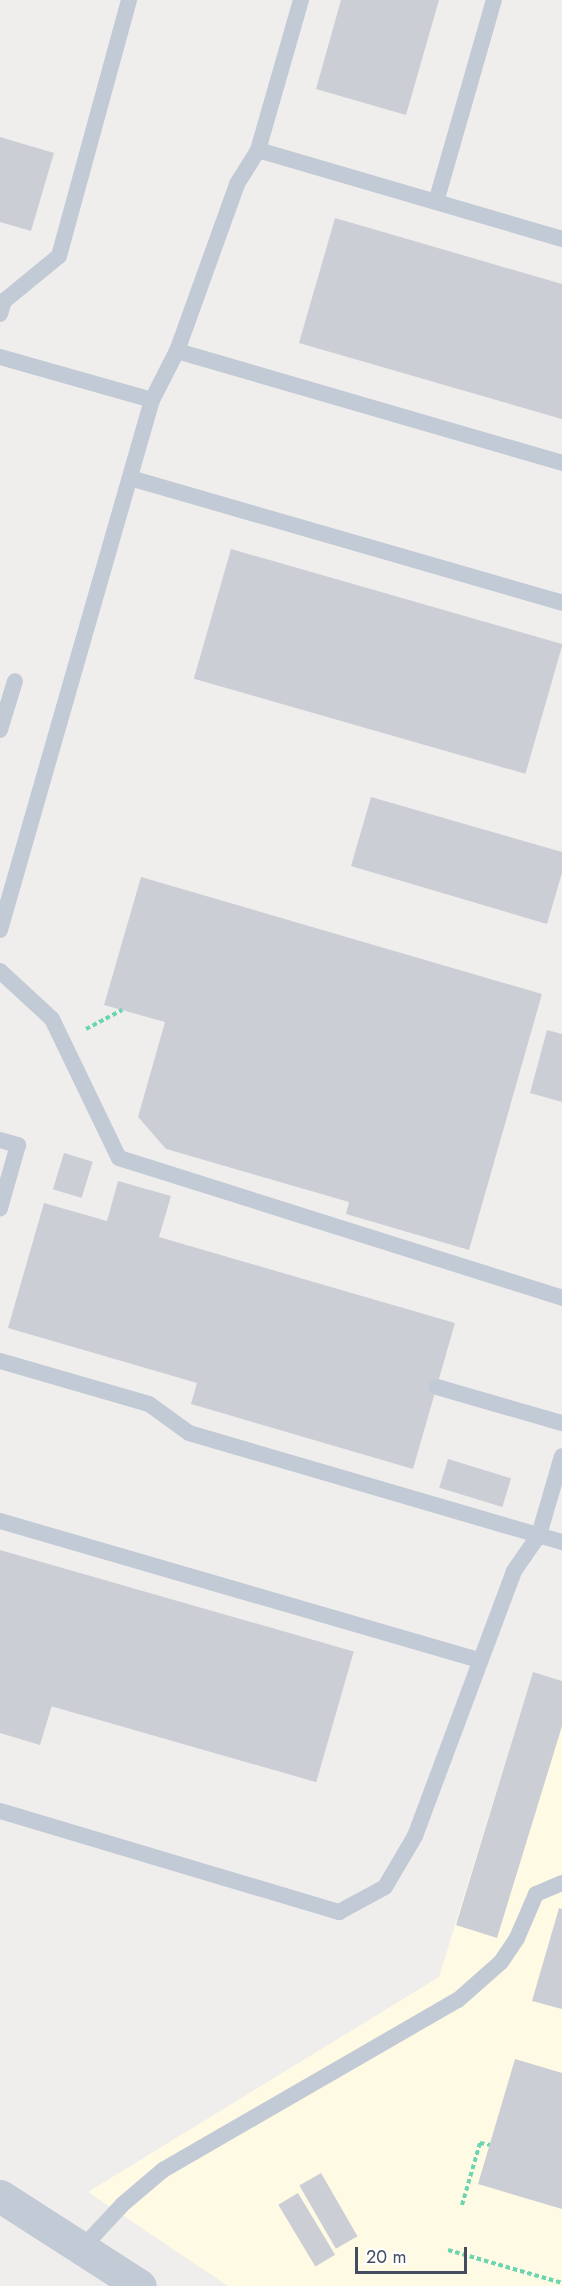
<!DOCTYPE html>
<html>
<head>
<meta charset="utf-8">
<style>
  body { margin:0 }
  #map { position:relative; width:562px; height:2286px; overflow:hidden; background:#f0eeed; font-family:Jost,sans-serif }
  div>[style] { position:absolute }
  [style*='--x'] { left:calc(var(--x)*1px); top:calc(var(--y)*1px); width:calc(var(--w)*1px); rotate:calc(var(--a)*1deg) }
  .commercial>* { inset:0; background:#fefae4 }
  .building>* { inset:0; background:#ccced6; transform-origin:0 0 }
  .path>* { height:4px; margin-top:-2px; transform-origin:0; background:repeating-linear-gradient(90deg,#6bd5b0 0 4.5px,transparent 0 7.5px) }
  .service>* { height:16px; margin:-8px; padding:0 8px; transform-origin:8px; border-radius:8px; background:#c2cad6 }
  .minor>* { height:33px; margin:-16.5px; padding:0 16.5px; transform-origin:16.5px; border-radius:16.5px; background:#c2cad6 }
  span { translate:-50% -50%; white-space:nowrap; text-align:center; line-height:1.15; -webkit-text-stroke:6px #fff; paint-order:stroke }
  .scale { position:absolute; left:355px; top:2247px; width:112px; height:27px; box-sizing:border-box; border:3px solid #444d5d; border-top:0; padding-left:8px; font-size:18px; line-height:21px; white-space:nowrap; color:#444d5d; -webkit-text-stroke:4px #fff; paint-order:stroke }
</style>
</head>
<body>
<div id="map">
  <div class="commercial">
    <i style="clip-path:polygon(533px 1672px,562px 1681px,562px 2286px,228px 2286px,88px 2192px,439px 1977px)"></i>
  </div>
  <div class="building">
    <i style="clip-path:polygon(341px 0,439px 0,406px 115px,316px 89px)"></i>
    <i style="clip-path:polygon(0 137px,54px 153px,31px 231px,0 222px)"></i>
    <i style="clip-path:polygon(335px 218px,562px 284px,562px 419px,299px 343px)"></i>
    <i style="left:231px;top:549px;width:345px;height:135px;rotate:16deg"></i>
    <i style="clip-path:polygon(371px 797px,562px 852px,562px 873px,547px 924px,351px 866px)"></i>
    <i style="clip-path:polygon(141px 877px,542px 994px,469px 1250px,346px 1214px,349px 1202px,166px 1149px,138px 1117px,165px 1022px,104px 1005px)"></i>
    <i style="clip-path:polygon(547px 1030px,562px 1034px,562px 1102px,530px 1093px)"></i>
    <i style="left:64px;top:1153px;width:30px;height:38px;rotate:17deg"></i>
    <i style="clip-path:polygon(118px 1181px,171px 1196px,159px 1237px,455px 1323px,413px 1469px,191px 1404px,197px 1383px,8px 1328px,44px 1203px,107px 1221px)"></i>
    <i style="left:448px;top:1459px;width:66px;height:30px;rotate:17deg"></i>
    <i style="left:0;top:1550px;width:368px;height:136px;rotate:16deg"></i>
    <i style="clip-path:polygon(533px 1672px,562px 1681px,562px 1726px,497px 1938px,456px 1925px)"></i>
    <i style="clip-path:polygon(0 1690px,52px 1705px,40px 1745px,0 1733px)"></i>
    <i style="clip-path:polygon(559px 1908px,562px 1909px,562px 2009px,532px 2001px)"></i>
    <i style="clip-path:polygon(515px 2059px,562px 2073px,562px 2209px,478px 2184px)"></i>
    <i style="left:321px;top:2173px;width:73px;height:25px;rotate:60deg"></i>
    <i style="left:298px;top:2193px;width:72px;height:23px;rotate:59deg"></i>
  </div>
  <div class="path">
    <i style="--x:86;--y:1029;--w:41;--a:-27.8"></i>
    <i style="--x:462;--y:2205;--w:65;--a:-73.8"></i>
    <i style="--x:480;--y:2143;--w:10;--a:11"></i>
    <i style="--x:448;--y:2250;--w:119;--a:16.1"></i>
  </div>
  <div class="service">
    <i style="--x:258;--y:150;--w:317;--a:16.3"></i>
    <i style="--x:436;--y:202;--w:210;--a:-74"></i>
    <i style="--x:0;--y:314;--w:14;--a:-73"></i>
    <i style="--x:4;--y:301;--w:71;--a:-39.3"></i>
    <i style="--x:59;--y:256;--w:265;--a:-74.7"></i>
    <i style="--x:177;--y:351;--w:401;--a:16.2"></i>
    <i style="--x:0;--y:357;--w:158;--a:15.8"></i>
    <i style="--x:130;--y:478;--w:450;--a:16.1"></i>
    <i style="--x:0;--y:730;--w:51;--a:-73"></i>
    <i style="--x:0;--y:930;--w:551;--a:-74"></i>
    <i style="--x:152;--y:400;--w:55;--a:-63"></i>
    <i style="--x:177;--y:351;--w:177;--a:-70.2"></i>
    <i style="--x:237;--y:184;--w:40;--a:-58"></i>
    <i style="--x:258;--y:150;--w:156;--a:-74"></i>
    <i style="--x:0;--y:971;--w:71;--a:42.7"></i>
    <i style="--x:52;--y:1019;--w:154;--a:64.3"></i>
    <i style="--x:119;--y:1158;--w:465;--a:17.5"></i>
    <i style="--x:0;--y:1140;--w:19;--a:16"></i>
    <i style="--x:18;--y:1145;--w:66;--a:105.9"></i>
    <i style="--x:0;--y:1361;--w:155;--a:16.1"></i>
    <i style="--x:149;--y:1404;--w:49;--a:35.9"></i>
    <i style="--x:189;--y:1433;--w:389;--a:16.3"></i>
    <i style="--x:437;--y:1387;--w:130;--a:16.1"></i>
    <i style="--x:0;--y:1521;--w:498;--a:16.2"></i>
    <i style="--x:0;--y:1811;--w:354;--a:16.6"></i>
    <i style="--x:339;--y:1912;--w:52;--a:-28.5"></i>
    <i style="--x:385;--y:1887;--w:59;--a:-59.5"></i>
    <i style="--x:415;--y:1836;--w:283;--a:-69.5"></i>
    <i style="--x:514;--y:1571;--w:44;--a:-55.2"></i>
    <i style="--x:539;--y:1535;--w:82;--a:-73.8"></i>
    <i style="--x:82;--y:2248;--w:60;--a:-47"></i>
    <i style="--x:123;--y:2204;--w:52;--a:-40.4"></i>
    <i style="--x:163;--y:2170;--w:340;--a:-30"></i>
    <i style="--x:458;--y:2000;--w:57;--a:-41.5"></i>
    <i style="--x:501;--y:1962;--w:29;--a:-56"></i>
    <i style="--x:517;--y:1938;--w:48;--a:-66.6"></i>
    <i style="--x:536;--y:1894;--w:28;--a:-23"></i>
  </div>
  <div class="minor">
    <i style="--x:0;--y:2196;--w:166;--a:32.7"></i>
  </div>
  <div class="scale">20 m</div>
</div>
</body>
</html>
